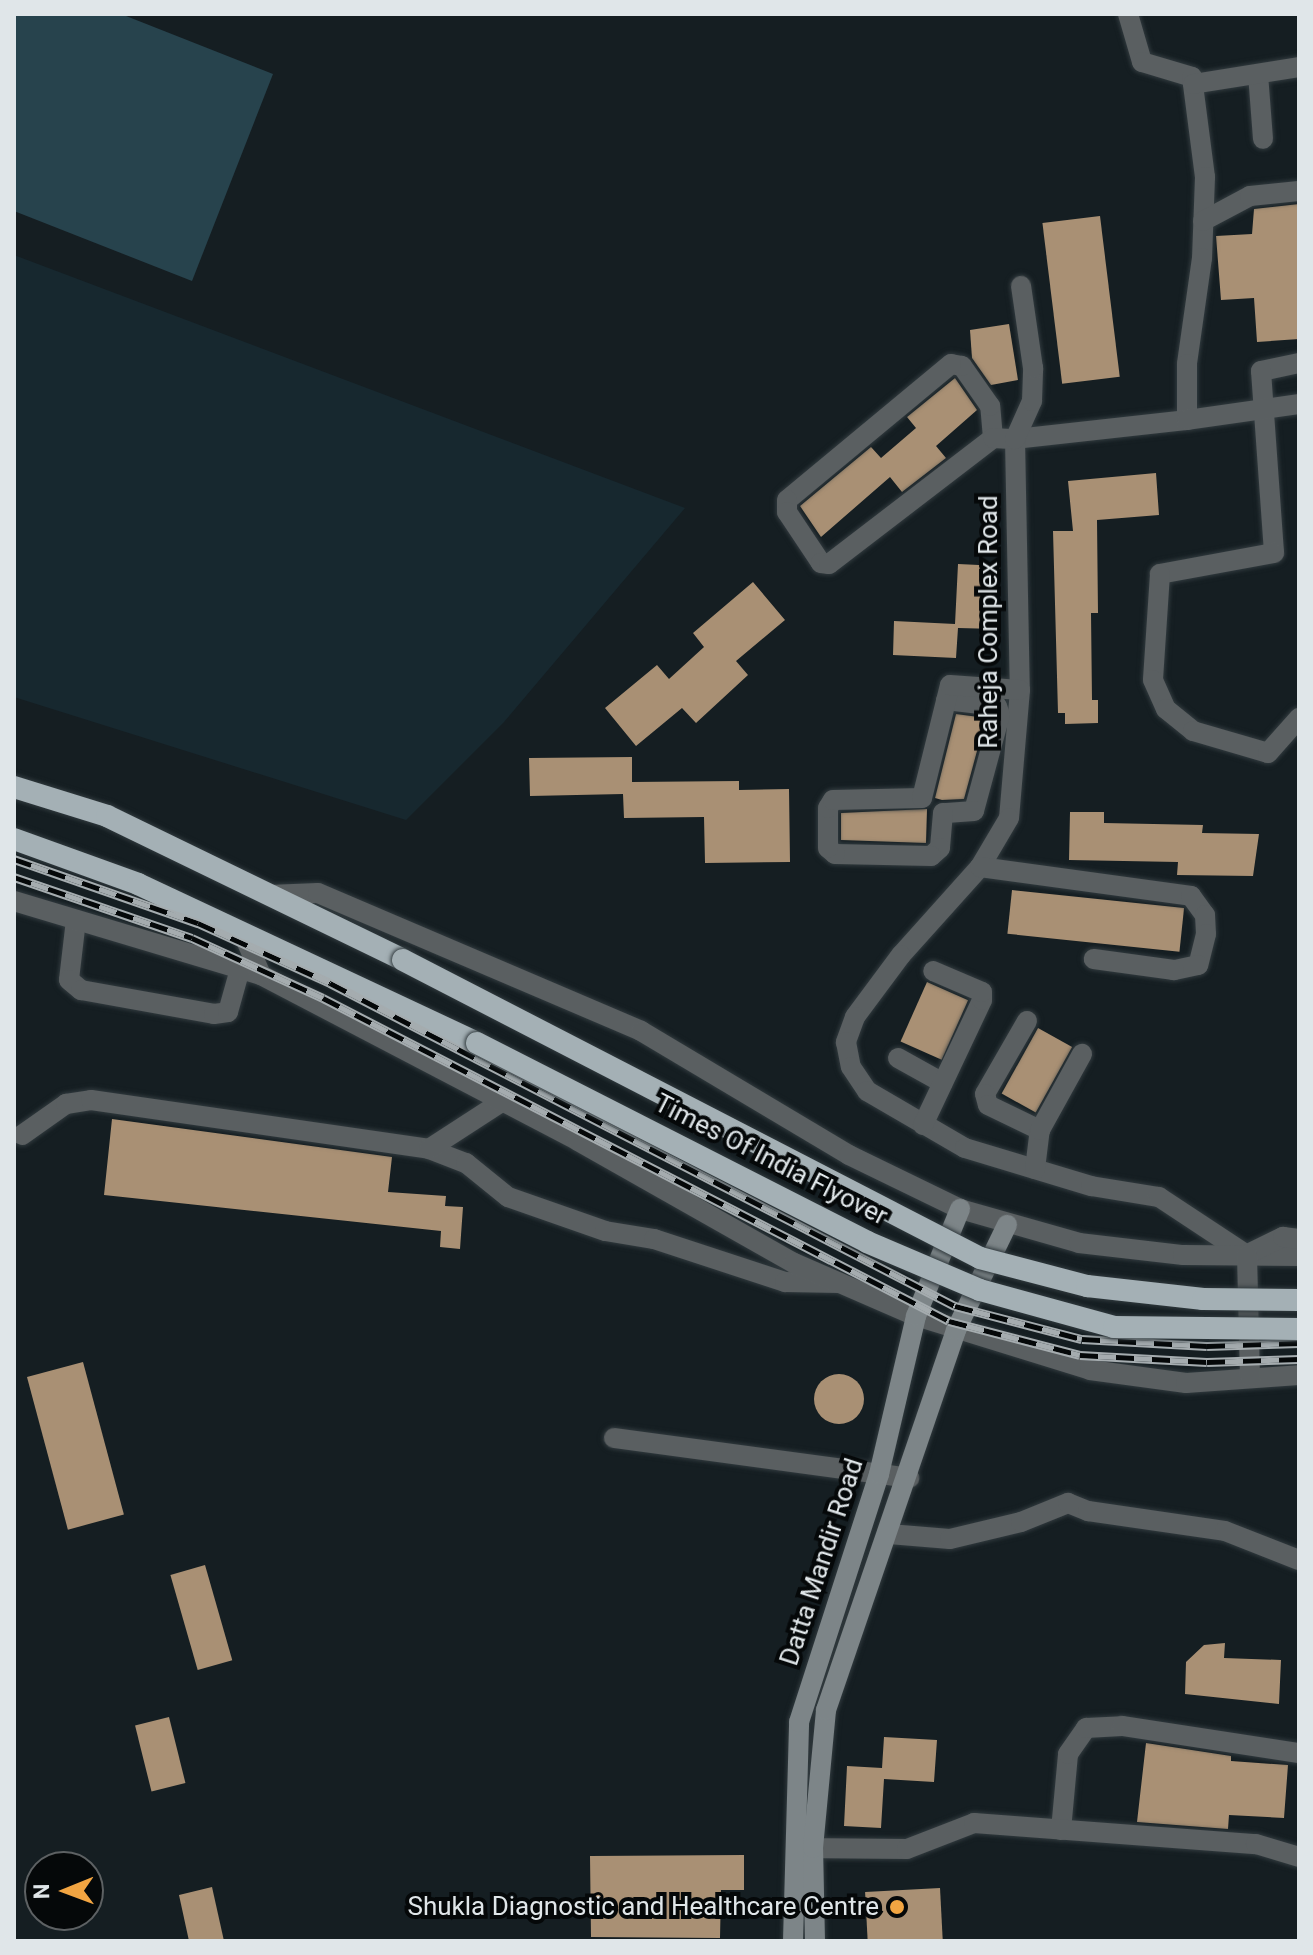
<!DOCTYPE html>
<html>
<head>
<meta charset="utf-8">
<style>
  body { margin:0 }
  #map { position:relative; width:1313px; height:1955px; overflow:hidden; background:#151e22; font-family:Roboto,sans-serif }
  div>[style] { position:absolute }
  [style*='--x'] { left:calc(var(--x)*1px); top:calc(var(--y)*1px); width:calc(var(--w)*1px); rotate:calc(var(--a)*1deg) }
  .built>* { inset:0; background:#17282f }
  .green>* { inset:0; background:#27434d }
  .building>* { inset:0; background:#a99074; transform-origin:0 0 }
  .round { border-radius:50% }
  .roads { filter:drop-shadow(0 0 2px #313a3e) drop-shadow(0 0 2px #313a3e) }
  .minor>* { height:20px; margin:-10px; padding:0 10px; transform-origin:10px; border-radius:10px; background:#5a5f61 }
  .tertiary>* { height:20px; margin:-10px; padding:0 10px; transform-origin:10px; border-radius:10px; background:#5a5f61 }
  .secondary>* { height:20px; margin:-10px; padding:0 10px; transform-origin:10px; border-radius:10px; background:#7d8588 }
  .trunk>* { height:22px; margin:-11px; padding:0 11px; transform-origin:11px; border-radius:11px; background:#a4b0b5 }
  .rail>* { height:9px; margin-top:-4.5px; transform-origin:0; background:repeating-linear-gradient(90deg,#050809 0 18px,#a5acaf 0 36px); box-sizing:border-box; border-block:2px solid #a5acaf }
  .bridges { filter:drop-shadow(0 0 2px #313a3e) drop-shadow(0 0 2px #313a3e) }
  .trunk-bridge>* { height:22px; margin:-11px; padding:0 11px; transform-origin:11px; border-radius:11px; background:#a4b0b5 }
  .dots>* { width:22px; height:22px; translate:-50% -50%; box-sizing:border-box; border:4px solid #050809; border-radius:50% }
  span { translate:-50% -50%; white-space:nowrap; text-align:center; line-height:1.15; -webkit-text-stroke:8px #050809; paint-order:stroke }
  .street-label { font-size:26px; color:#e0e6e9 }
  .poi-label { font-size:26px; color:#e0e6e9 }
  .right { translate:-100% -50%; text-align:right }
  .frame { position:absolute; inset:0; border:16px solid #e0e6e9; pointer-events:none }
  .north { position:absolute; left:24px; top:1851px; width:80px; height:80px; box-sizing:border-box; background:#050809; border:2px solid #5d6163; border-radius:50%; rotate:269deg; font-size:22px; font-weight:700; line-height:32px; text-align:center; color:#e0e6e9 }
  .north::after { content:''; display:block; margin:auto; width:28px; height:36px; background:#f2a542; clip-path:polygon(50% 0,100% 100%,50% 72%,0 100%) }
</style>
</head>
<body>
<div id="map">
  <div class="built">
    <i style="clip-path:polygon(14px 255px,685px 508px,504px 722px,406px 820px,14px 697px)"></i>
  </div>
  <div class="green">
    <i style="clip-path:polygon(14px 14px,121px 14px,273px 74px,192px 281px,14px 211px)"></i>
  </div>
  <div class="building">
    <i style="clip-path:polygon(1299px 204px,1299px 339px,1257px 342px,1254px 298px,1221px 300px,1216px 236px,1252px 234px,1254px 209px)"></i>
    <i style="left:1100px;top:216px;width:162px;height:58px;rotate:83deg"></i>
    <i style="clip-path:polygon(1009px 324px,1018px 380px,991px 385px,972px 358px,970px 330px)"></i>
    <i style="clip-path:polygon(955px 378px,977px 410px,936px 446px,946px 458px,902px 492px,890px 477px,821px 537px,800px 506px,871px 447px,881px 458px,916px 428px,907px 417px)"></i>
    <i style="clip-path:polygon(1156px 473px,1159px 515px,1097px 520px,1098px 613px,1091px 613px,1092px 700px,1098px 700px,1098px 723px,1065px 724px,1065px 713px,1058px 713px,1053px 531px,1073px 531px,1068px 481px)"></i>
    <i style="clip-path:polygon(958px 564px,1000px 566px,997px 629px,958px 628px,956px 658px,893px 655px,894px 621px,955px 624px)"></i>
    <i style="clip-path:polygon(753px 582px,785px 620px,736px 661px,748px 675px,696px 723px,682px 708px,636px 746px,605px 708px,657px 665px,669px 679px,704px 647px,693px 633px)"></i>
    <i style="clip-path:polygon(956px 714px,986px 718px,964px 799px,942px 800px,935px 798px)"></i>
    <i style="clip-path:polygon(632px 757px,632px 782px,739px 781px,739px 790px,789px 789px,790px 862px,705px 863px,704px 817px,624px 818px,623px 794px,530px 796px,529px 758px)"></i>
    <i style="clip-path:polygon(927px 809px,926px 843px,841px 840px,841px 813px)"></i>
    <i style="clip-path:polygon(1070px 812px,1104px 812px,1104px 823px,1203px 825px,1202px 833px,1259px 834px,1253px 876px,1177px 875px,1178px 862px,1069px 860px)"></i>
    <i style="left:1012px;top:890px;width:173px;height:44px;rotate:6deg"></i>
    <i style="left:927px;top:982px;width:45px;height:65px;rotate:24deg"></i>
    <i style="left:1038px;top:1028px;width:39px;height:75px;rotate:29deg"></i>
    <i style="clip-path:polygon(112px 1119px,392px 1157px,388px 1192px,446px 1196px,445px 1206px,463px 1207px,460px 1249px,440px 1247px,441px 1231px,104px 1195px)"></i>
    <i style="left:83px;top:1362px;width:158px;height:58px;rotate:75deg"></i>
    <i class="round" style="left:814px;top:1374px;width:50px;height:50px"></i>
    <i style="left:205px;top:1565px;width:99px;height:36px;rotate:74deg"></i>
    <i style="clip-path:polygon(1225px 1643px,1224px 1658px,1281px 1660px,1279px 1704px,1185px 1694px,1186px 1662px,1204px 1645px)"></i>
    <i style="left:169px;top:1717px;width:68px;height:35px;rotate:76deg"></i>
    <i style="clip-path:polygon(884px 1737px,937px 1740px,934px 1782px,884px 1779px,881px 1828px,844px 1826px,847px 1766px,882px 1768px)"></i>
    <i style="clip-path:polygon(1146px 1743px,1231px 1756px,1231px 1761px,1288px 1765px,1284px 1818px,1229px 1815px,1228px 1829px,1137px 1822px)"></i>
    <i style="clip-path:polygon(744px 1855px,744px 1890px,721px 1890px,720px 1938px,591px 1937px,590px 1856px)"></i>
    <i style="clip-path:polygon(212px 1887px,224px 1941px,189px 1941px,179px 1895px)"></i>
    <i style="left:940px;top:1888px;width:53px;height:75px;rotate:87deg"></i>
  </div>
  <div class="roads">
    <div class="minor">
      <i style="--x:1128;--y:14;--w:50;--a:73.7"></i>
      <i style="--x:1142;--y:62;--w:52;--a:16.7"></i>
      <i style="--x:1192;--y:77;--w:101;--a:82.6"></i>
      <i style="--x:1205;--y:177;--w:81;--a:92.1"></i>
      <i style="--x:1202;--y:258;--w:107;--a:98.1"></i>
      <i style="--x:1187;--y:364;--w:56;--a:90"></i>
      <i style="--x:1187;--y:420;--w:173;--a:173.7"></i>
      <i style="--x:1015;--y:439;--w:251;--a:88.9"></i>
      <i style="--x:1020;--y:690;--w:128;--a:94.9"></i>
      <i style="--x:1009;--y:818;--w:57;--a:120.6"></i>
      <i style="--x:980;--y:867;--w:118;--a:131.9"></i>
      <i style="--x:901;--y:955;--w:77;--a:126.6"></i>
      <i style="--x:855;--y:1017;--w:27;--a:110"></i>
      <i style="--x:846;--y:1042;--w:25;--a:79"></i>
      <i style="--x:851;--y:1067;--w:29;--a:56"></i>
      <i style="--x:867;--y:1091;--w:113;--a:30.2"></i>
      <i style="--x:965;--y:1148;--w:132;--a:16.8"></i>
      <i style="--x:1091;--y:1186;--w:69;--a:9.2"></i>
      <i style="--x:1159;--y:1197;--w:105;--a:33.4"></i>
      <i style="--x:1258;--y:74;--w:65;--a:85.6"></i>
      <i style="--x:1193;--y:84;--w:107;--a:-9.1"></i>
      <i style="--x:1203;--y:221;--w:53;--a:-28"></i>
      <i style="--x:1250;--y:196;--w:49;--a:-5.8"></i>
      <i style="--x:1299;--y:363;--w:39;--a:168"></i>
      <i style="--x:1261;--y:371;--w:182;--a:85.9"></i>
      <i style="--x:1274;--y:553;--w:116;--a:169.6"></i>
      <i style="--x:1160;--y:574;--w:106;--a:93.8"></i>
      <i style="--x:1153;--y:680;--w:32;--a:66"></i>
      <i style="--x:1166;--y:709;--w:35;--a:39"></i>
      <i style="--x:1193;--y:731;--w:78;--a:16.3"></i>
      <i style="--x:1268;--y:753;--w:47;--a:-48.5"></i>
      <i style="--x:1187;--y:420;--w:113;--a:-8.1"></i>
      <i style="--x:993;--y:438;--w:32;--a:-95"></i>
      <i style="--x:990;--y:406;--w:49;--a:-125"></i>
      <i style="--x:962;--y:366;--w:11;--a:-170"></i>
      <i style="--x:951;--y:364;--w:213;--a:140.3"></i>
      <i style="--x:787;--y:500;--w:12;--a:90"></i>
      <i style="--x:787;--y:512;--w:61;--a:56.3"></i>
      <i style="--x:821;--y:563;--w:8;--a:7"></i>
      <i style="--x:829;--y:564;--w:207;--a:-37.5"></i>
      <i style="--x:993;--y:438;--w:22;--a:3"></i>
      <i style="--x:1015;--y:439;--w:42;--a:-65.9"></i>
      <i style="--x:1032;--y:401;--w:33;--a:-88"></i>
      <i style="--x:1033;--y:368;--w:83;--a:-98.3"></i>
      <i style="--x:946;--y:700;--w:51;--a:6.7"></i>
      <i style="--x:997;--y:706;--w:9;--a:72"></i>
      <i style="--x:1000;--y:715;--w:99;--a:105.2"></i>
      <i style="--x:974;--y:811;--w:31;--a:176"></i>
      <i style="--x:943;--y:813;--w:35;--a:95"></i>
      <i style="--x:940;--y:848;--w:12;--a:138"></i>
      <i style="--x:931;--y:856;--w:96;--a:-178.8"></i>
      <i style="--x:835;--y:854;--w:9;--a:-139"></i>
      <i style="--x:828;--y:848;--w:40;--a:-90"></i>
      <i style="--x:828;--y:808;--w:9;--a:-58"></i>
      <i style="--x:833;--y:800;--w:89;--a:-1.3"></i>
      <i style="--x:922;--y:798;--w:116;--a:-76.1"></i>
      <i style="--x:950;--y:685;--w:70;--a:4.1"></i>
      <i style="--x:980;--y:867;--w:213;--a:7.8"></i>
      <i style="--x:1191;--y:896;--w:24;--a:54"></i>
      <i style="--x:1205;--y:915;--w:19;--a:87"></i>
      <i style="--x:1206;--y:934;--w:32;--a:104"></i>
      <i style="--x:1198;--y:965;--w:25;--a:168"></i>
      <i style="--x:1174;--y:970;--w:81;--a:-172.2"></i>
      <i style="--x:76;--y:920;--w:60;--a:96.7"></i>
      <i style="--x:69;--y:980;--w:16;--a:40"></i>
      <i style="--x:81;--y:990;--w:135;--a:10.2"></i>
      <i style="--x:214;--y:1014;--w:14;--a:-8"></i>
      <i style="--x:228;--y:1012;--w:45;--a:-74.4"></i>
      <i style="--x:1027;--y:1021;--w:84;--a:119.9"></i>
      <i style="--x:985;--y:1094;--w:11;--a:75"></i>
      <i style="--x:988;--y:1105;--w:58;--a:25.7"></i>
      <i style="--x:898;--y:1058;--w:51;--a:29.1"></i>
      <i style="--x:923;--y:1125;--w:138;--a:-64.7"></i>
      <i style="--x:982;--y:1000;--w:8;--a:-90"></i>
      <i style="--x:982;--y:992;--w:53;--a:-156.8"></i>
      <i style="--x:22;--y:1135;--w:54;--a:-35.2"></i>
      <i style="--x:66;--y:1104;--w:25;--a:-9"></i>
      <i style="--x:91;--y:1100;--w:342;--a:8.2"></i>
      <i style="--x:429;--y:1149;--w:40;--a:21"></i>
      <i style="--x:466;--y:1163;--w:54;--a:39"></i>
      <i style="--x:508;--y:1197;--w:103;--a:19.3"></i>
      <i style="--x:605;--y:1231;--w:50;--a:9.3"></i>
      <i style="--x:654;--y:1239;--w:138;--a:18.2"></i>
      <i style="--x:785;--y:1282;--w:54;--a:1.1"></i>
      <i style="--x:429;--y:1149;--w:88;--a:-33"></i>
      <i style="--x:1035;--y:1169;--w:39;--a:-83"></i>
      <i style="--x:1040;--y:1130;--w:87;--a:-61.1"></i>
      <i style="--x:614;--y:1438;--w:298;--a:7.7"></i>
      <i style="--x:889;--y:1534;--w:61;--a:4.7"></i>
      <i style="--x:950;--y:1539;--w:73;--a:-13.5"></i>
      <i style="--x:1021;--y:1522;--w:51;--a:-22"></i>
      <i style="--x:1068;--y:1503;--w:22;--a:22"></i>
      <i style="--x:1088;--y:1511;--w:138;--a:8.3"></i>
      <i style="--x:1225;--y:1531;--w:79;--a:21.4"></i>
      <i style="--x:1061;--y:1830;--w:76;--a:-84.7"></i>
      <i style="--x:1068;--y:1754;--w:32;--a:-55"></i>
      <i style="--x:1086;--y:1728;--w:36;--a:-3"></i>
      <i style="--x:1122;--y:1726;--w:179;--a:8.7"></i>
      <i style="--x:798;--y:1848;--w:109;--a:0.5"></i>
      <i style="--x:907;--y:1849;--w:72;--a:-21.2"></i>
      <i style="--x:974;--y:1823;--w:283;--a:4.3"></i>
      <i style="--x:1256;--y:1844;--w:45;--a:16.8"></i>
    </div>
    <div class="tertiary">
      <i style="--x:269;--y:895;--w:49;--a:-2.3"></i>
      <i style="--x:318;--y:893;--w:351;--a:23.1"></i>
      <i style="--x:641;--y:1031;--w:242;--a:30.8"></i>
      <i style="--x:849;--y:1155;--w:123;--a:25.9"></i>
      <i style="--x:960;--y:1209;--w:124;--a:15.9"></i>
      <i style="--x:1079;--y:1243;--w:105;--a:6.6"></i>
      <i style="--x:1183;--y:1255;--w:116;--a:0.5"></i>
      <i style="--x:14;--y:901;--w:258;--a:16.7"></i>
      <i style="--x:261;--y:975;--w:358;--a:27.6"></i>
      <i style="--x:578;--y:1141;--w:248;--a:29.5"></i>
      <i style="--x:794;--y:1263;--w:133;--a:23.5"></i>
      <i style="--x:916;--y:1316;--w:182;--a:17.2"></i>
      <i style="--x:1090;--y:1370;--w:97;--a:7.7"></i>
      <i style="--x:1186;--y:1383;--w:113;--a:-4"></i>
      <i style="--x:245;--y:938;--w:40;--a:66.6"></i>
      <i style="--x:1250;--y:1253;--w:37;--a:-26"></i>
      <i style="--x:1283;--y:1237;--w:16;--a:7"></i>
      <i style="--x:1247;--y:1255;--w:122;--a:88.6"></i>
    </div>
    <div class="secondary">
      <i style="--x:793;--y:1941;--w:219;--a:-88.4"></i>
      <i style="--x:799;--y:1722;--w:261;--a:-72.1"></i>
      <i style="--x:879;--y:1474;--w:162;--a:-76.8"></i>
      <i style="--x:916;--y:1316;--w:116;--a:-67.6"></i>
      <i style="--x:815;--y:1941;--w:93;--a:-91.2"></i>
      <i style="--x:813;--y:1848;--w:139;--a:-84.6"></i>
      <i style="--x:826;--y:1710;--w:402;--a:-71.1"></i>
      <i style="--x:956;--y:1330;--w:117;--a:-64.1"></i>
    </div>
    <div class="trunk">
      <i style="--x:14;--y:787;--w:97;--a:17.3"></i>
      <i style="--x:107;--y:816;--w:329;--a:25.9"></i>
      <i style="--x:14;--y:839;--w:132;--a:19.9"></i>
      <i style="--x:138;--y:884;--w:374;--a:25.1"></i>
    </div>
  </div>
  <div class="rail">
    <i style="--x:14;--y:859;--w:195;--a:19.2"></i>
    <i style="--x:198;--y:923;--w:145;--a:24.4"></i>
    <i style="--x:330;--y:983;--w:704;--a:27.33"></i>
    <i style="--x:955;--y:1306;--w:131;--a:14.6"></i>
    <i style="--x:1082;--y:1339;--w:125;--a:3.2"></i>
    <i style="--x:1207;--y:1346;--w:92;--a:-1.9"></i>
    <i style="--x:14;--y:877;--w:188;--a:18.9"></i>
    <i style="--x:192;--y:938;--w:144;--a:24.6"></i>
    <i style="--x:323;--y:998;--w:704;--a:27.29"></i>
    <i style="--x:949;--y:1321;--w:135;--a:14.5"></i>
    <i style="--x:1080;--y:1355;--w:127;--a:3.2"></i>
    <i style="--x:1207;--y:1362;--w:92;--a:-1.9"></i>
  </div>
  <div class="bridges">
    <div class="trunk-bridge">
      <i style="--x:403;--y:960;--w:649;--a:27.31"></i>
      <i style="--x:980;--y:1258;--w:111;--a:14.7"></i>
      <i style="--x:1087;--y:1286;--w:117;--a:6.4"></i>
      <i style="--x:1203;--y:1299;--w:96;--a:0.6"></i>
      <i style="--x:477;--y:1043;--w:438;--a:27"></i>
      <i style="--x:867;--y:1242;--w:123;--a:23"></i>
      <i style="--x:980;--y:1290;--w:139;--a:15.4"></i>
      <i style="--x:1114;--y:1327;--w:185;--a:0.6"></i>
    </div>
  </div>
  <div class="dots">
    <i style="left:897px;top:1907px;background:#f2a542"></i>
  </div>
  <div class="street-label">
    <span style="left:989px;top:622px;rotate:-90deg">Raheja Complex Road</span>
    <span style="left:771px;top:1160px;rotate:27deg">Times Of India Flyover</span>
    <span style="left:822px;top:1562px;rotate:-72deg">Datta Mandir Road</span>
  </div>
  <div class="poi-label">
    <span class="right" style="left:879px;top:1907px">Shukla Diagnostic and Healthcare Centre</span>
  </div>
  <div class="frame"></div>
  <div class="north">N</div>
</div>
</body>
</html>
